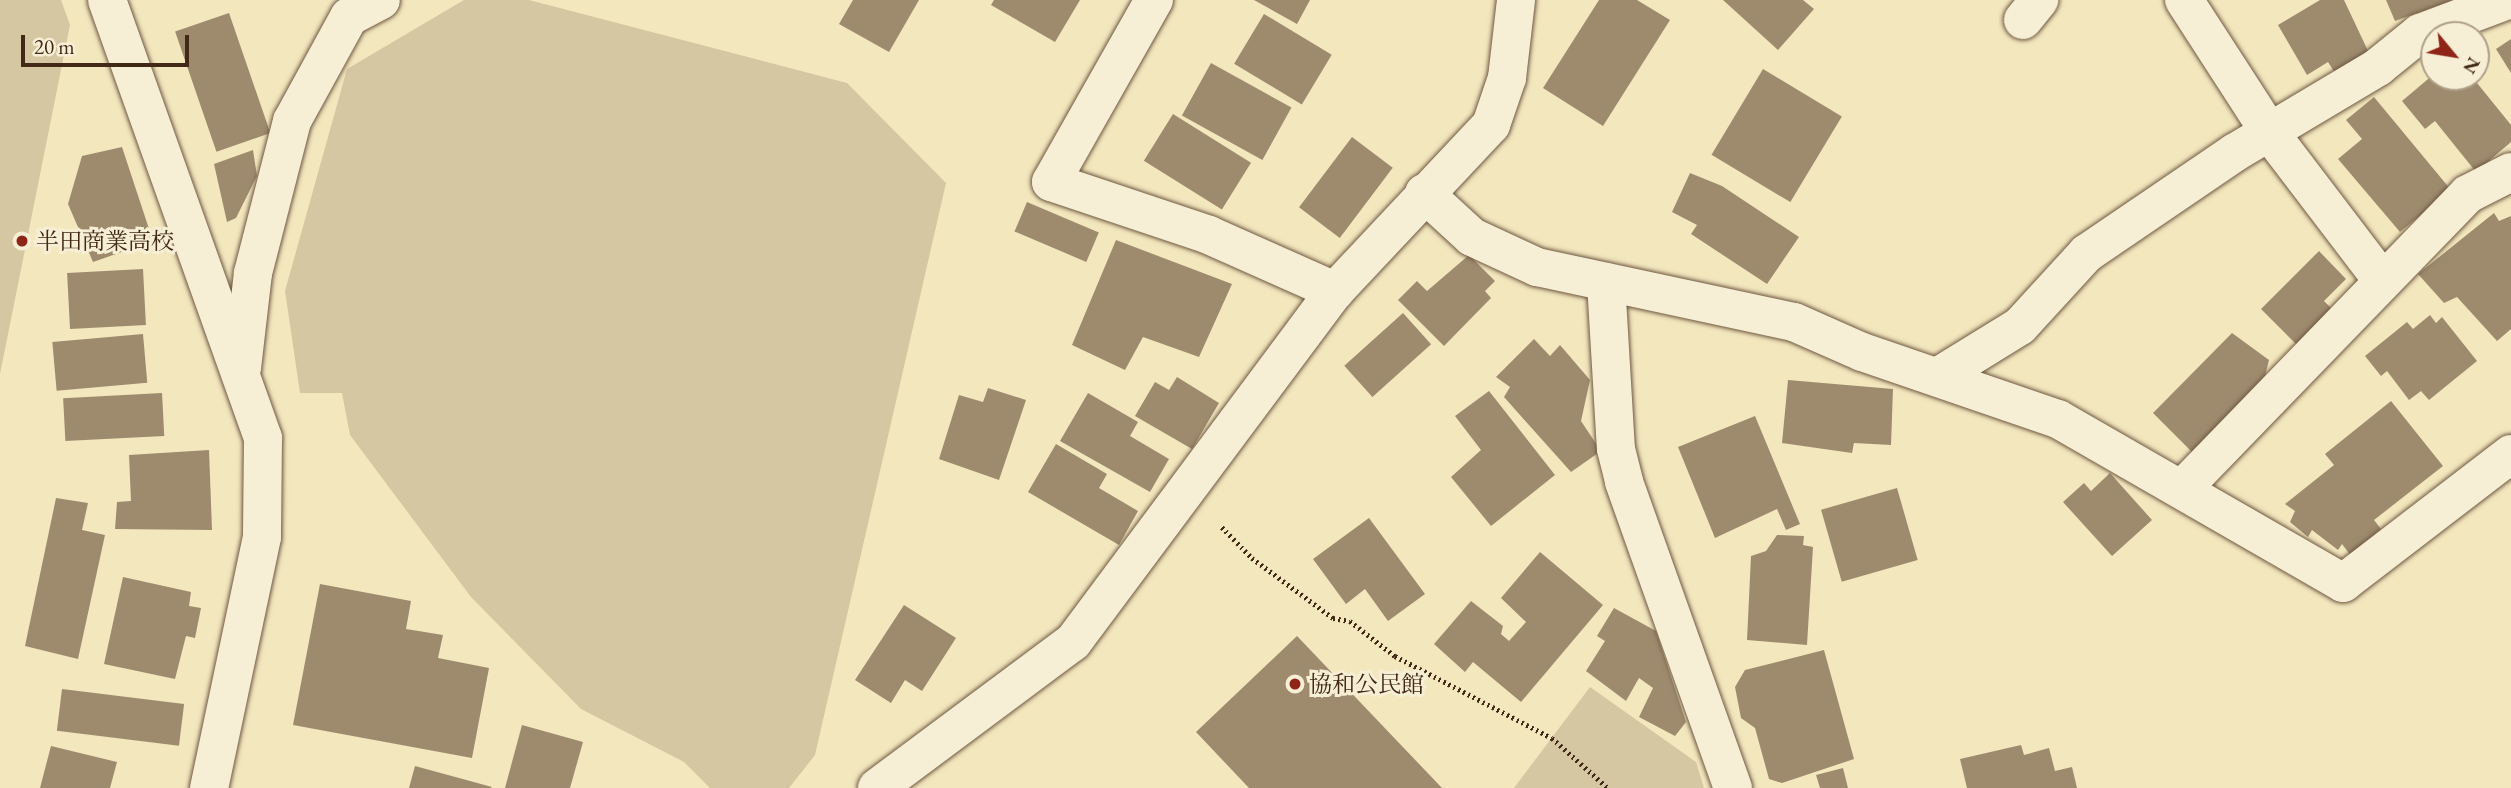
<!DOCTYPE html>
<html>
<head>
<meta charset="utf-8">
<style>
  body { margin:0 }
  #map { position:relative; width:2511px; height:788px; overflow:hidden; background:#f3e7be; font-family:"EB Garamond","Noto Serif JP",serif }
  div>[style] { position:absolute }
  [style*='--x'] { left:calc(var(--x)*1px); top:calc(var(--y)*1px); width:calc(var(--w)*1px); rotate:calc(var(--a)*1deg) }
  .green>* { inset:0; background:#d5c7a2 }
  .building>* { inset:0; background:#9e8b6e; transform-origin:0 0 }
  .path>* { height:4.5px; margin-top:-2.25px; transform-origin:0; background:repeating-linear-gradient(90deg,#412817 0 2px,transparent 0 5.5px) }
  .roads { filter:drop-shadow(0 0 2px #6e5841) drop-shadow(0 0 2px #6e5841) }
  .minor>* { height:38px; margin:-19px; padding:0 19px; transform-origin:19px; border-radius:19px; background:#f7efd5 }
  .dots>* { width:19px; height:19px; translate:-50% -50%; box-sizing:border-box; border:4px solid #f7efd5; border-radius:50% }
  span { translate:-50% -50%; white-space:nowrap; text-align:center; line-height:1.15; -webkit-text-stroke:6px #f7efd5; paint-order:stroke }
  .poi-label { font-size:23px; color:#412817 }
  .left { translate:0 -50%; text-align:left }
  .north { position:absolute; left:2420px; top:21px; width:70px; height:70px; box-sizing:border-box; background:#f7efd5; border:2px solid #ae9f89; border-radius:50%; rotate:120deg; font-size:19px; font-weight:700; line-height:28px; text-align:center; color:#412817 }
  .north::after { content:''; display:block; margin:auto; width:24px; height:32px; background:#8f2418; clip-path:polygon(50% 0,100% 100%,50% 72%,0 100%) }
  .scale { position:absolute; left:21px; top:35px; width:168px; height:32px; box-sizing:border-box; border:4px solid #412817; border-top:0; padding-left:9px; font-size:21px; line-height:24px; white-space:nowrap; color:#412817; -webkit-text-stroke:5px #f7efd5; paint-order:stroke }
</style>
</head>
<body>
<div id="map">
  <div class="green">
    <i style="clip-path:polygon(0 0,61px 0,70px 25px,0 374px)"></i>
    <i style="clip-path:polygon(464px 0,529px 0,847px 83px,946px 183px,815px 755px,789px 788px,710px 788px,684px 762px,581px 709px,471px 597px,350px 435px,342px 393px,300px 393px,285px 291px,347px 69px)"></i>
    <i style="clip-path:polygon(1590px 687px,1696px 762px,1704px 788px,1514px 788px)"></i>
  </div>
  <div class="building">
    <i style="clip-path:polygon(853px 0,919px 0,889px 52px,839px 24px)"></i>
    <i style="clip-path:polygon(994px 0,1080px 0,1055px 42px,991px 5px)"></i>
    <i style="clip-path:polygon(1254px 0,1310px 0,1297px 24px)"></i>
    <i style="clip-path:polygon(1599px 0,1637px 0,1670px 20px,1603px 126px,1543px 88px)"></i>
    <i style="clip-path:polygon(1723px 0,1803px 0,1814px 9px,1778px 50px)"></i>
    <i style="clip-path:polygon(2320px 0,2344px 0,2369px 53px,2335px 73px,2328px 62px,2307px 75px,2278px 25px)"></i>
    <i style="clip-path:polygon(2386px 0,2453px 0,2395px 21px)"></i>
    <i style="left:229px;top:13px;width:127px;height:57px;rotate:71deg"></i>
    <i style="left:1264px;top:14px;width:79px;height:58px;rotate:31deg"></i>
    <i style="clip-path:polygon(2511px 39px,2511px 73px,2496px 49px)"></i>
    <i style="left:1211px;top:63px;width:92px;height:60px;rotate:29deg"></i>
    <i style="left:1763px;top:69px;width:92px;height:100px;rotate:31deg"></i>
    <i style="clip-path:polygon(2434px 74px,2451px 77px,2460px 88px,2473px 78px,2511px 125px,2511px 142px,2476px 172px,2435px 121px,2425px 129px,2402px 101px)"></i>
    <i style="clip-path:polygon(2374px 97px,2451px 190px,2400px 232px,2338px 159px,2362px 139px,2346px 120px)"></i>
    <i style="left:1173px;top:114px;width:92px;height:55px;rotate:32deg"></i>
    <i style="left:1352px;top:137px;width:51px;height:88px;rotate:37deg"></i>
    <i style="clip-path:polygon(122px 147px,153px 241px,93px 262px,68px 204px,82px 156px)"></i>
    <i style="clip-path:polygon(253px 150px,257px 176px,236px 218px,227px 222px,214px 164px)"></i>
    <i style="clip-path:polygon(1690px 173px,1722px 186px,1799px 237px,1767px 284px,1691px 234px,1697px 225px,1672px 212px)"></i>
    <i style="left:1027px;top:202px;width:78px;height:32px;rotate:23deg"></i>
    <i style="clip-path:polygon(2494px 213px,2499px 221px,2511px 216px,2511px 329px,2497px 341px,2457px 297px,2444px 303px,2418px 274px)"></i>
    <i style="clip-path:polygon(1116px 240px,1232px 284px,1199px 357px,1143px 337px,1125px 370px,1072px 345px)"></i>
    <i style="clip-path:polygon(2319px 251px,2346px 279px,2324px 301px,2333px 310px,2297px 345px,2261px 309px)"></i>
    <i style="clip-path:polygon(1469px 255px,1495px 281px,1485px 291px,1491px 298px,1444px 346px,1398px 300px,1417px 281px,1427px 291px)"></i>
    <i style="left:143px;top:269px;width:56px;height:76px;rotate:87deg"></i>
    <i style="left:1403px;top:313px;width:42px;height:79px;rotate:48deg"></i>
    <i style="clip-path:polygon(2430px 315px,2436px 323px,2442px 317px,2477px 361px,2429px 400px,2421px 391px,2409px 400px,2387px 371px,2381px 376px,2365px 356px,2407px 322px,2413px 329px)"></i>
    <i style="clip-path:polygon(2232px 333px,2269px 360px,2265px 376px,2193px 453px,2153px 413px)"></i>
    <i style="left:143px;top:334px;width:49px;height:91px;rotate:85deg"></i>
    <i style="clip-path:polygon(1534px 339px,1550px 356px,1560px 345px,1590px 380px,1581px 421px,1601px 451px,1571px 472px,1504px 397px,1510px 387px,1496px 377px)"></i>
    <i style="clip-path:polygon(1177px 377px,1219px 403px,1192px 449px,1135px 416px,1155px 382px,1169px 390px)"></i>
    <i style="clip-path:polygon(1788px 380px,1893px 389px,1891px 445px,1854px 443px,1852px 453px,1782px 443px)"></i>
    <i style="clip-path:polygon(988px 388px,1026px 400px,999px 480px,939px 459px,959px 395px,983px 402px)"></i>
    <i style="clip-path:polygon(1489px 391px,1555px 475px,1491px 526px,1451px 477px,1481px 450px,1455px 416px)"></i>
    <i style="left:162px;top:393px;width:43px;height:99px;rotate:87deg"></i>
    <i style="clip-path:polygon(1088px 393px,1138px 422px,1130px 436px,1169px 459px,1150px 492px,1060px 441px)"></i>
    <i style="clip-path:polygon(2391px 401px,2443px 466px,2374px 520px,2381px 529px,2351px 556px,2342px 544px,2338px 550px,2312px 530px,2308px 537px,2290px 522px,2295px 511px,2285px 504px,2334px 465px,2325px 454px)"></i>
    <i style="clip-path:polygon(1755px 416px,1800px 524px,1786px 530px,1777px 509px,1715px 538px,1678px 447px)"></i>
    <i style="clip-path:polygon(1056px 444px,1107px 474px,1099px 488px,1138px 511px,1119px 545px,1028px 492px)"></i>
    <i style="clip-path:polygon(209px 450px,212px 530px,115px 529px,117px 502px,131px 501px,129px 455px)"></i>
    <i style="clip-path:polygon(2110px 473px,2152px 520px,2112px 556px,2063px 502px,2084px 483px,2091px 491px)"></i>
    <i style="left:1897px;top:488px;width:75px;height:79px;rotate:74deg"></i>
    <i style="clip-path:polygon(56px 498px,88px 503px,82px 530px,105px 535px,78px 659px,25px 646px)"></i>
    <i style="clip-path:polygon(1369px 518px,1425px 594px,1388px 621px,1365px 589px,1346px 604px,1313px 559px)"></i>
    <i style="clip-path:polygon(1777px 535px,1804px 536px,1803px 545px,1813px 547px,1807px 645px,1747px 640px,1751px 556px,1766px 551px)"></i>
    <i style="clip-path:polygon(1540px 552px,1603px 605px,1521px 702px,1473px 662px,1465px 672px,1434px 644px,1471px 601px,1503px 626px,1501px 634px,1509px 641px,1526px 622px,1501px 598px)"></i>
    <i style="clip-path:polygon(123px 577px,191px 592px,189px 606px,201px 608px,195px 638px,186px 636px,175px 679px,104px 664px)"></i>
    <i style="clip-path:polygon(320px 584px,411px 601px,406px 629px,443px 635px,438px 658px,489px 668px,472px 758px,293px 725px)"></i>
    <i style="clip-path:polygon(904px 605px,956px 638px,922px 691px,905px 680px,891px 703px,855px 680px)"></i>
    <i style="clip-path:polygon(1614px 608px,1656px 631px,1686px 722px,1675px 736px,1639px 717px,1653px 688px,1639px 678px,1626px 701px,1586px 671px,1605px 641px,1597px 636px)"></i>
    <i style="clip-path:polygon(1297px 636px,1442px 788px,1249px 788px,1196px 732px)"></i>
    <i style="clip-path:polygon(1824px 650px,1854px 759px,1782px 783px,1769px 779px,1755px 728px,1741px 718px,1735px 687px,1745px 670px)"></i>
    <i style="left:62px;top:689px;width:123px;height:42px;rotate:7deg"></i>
    <i style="clip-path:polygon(522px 725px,583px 742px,570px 788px,505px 788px)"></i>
    <i style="clip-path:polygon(2021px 745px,2024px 755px,2049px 748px,2055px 771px,2072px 767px,2077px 788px,1967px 788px,1960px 759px)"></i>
    <i style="clip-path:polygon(51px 746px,117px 762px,110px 788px,40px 788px)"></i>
    <i style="clip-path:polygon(415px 766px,492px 787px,491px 788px,409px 788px)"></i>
    <i style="clip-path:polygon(1843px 768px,1848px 788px,1820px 788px,1816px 775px)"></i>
  </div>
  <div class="path">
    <i style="--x:1222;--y:527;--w:43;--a:45.9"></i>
    <i style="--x:1252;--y:558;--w:101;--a:36.5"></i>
    <i style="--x:1333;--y:618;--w:17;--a:10"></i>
    <i style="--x:1350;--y:621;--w:57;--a:37.9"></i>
    <i style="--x:1395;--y:656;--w:177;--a:27.6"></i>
    <i style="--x:1552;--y:738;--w:75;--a:41.8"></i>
  </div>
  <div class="roads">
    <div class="minor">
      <i style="--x:107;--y:0;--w:465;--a:70.4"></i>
      <i style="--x:263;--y:438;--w:99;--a:90.6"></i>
      <i style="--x:262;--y:537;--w:257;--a:101.9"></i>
      <i style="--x:1154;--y:0;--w:209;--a:119.5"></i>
      <i style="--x:1051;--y:182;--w:167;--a:18.5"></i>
      <i style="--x:1209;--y:235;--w:138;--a:24"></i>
      <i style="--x:2184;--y:0;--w:158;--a:57.1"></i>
      <i style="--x:2270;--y:133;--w:185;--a:52.7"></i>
      <i style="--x:2023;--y:20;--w:26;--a:-51"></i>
      <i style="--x:1424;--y:193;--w:65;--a:42.5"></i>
      <i style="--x:1472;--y:237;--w:72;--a:24.8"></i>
      <i style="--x:1537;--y:267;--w:263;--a:12.1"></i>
      <i style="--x:1794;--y:322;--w:74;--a:23.8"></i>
      <i style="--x:1862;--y:352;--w:207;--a:18.9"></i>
      <i style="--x:2058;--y:419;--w:329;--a:29.9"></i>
      <i style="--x:2343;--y:583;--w:212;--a:-37.5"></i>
      <i style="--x:1606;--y:282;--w:167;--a:86.6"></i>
      <i style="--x:1616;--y:449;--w:34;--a:76"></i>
      <i style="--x:1624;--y:482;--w:325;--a:70.4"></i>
      <i style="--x:242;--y:368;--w:96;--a:-83.4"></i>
      <i style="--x:253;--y:273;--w:157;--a:-75.6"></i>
      <i style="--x:292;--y:121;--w:119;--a:-61.3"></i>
      <i style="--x:349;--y:17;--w:36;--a:-28"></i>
      <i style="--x:1939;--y:376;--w:95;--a:-31.7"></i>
      <i style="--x:2020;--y:326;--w:99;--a:-47.5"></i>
      <i style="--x:2087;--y:253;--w:178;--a:-34.2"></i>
      <i style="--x:2234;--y:153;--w:168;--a:-30.8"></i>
      <i style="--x:2378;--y:67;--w:54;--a:-39"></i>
      <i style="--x:2420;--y:33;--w:94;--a:-20.6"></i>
      <i style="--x:2183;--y:488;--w:409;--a:-45.9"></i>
      <i style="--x:2468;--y:194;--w:48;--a:-27.1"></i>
      <i style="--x:877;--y:788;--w:244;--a:-36.7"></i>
      <i style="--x:1073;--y:642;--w:438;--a:-53.3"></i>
      <i style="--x:1335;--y:291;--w:228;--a:-46.8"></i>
      <i style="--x:1491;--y:125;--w:50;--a:-71.2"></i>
      <i style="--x:1507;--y:78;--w:79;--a:-83.4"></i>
    </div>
  </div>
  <div class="dots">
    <i style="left:22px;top:241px;background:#8f2418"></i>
    <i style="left:1295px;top:684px;background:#8f2418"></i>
  </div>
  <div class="poi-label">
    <span class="left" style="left:36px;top:241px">半田商業高校</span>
    <span class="left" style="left:1309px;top:684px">協和公民館</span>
  </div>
  <div class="north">N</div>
  <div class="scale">20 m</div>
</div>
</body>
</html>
